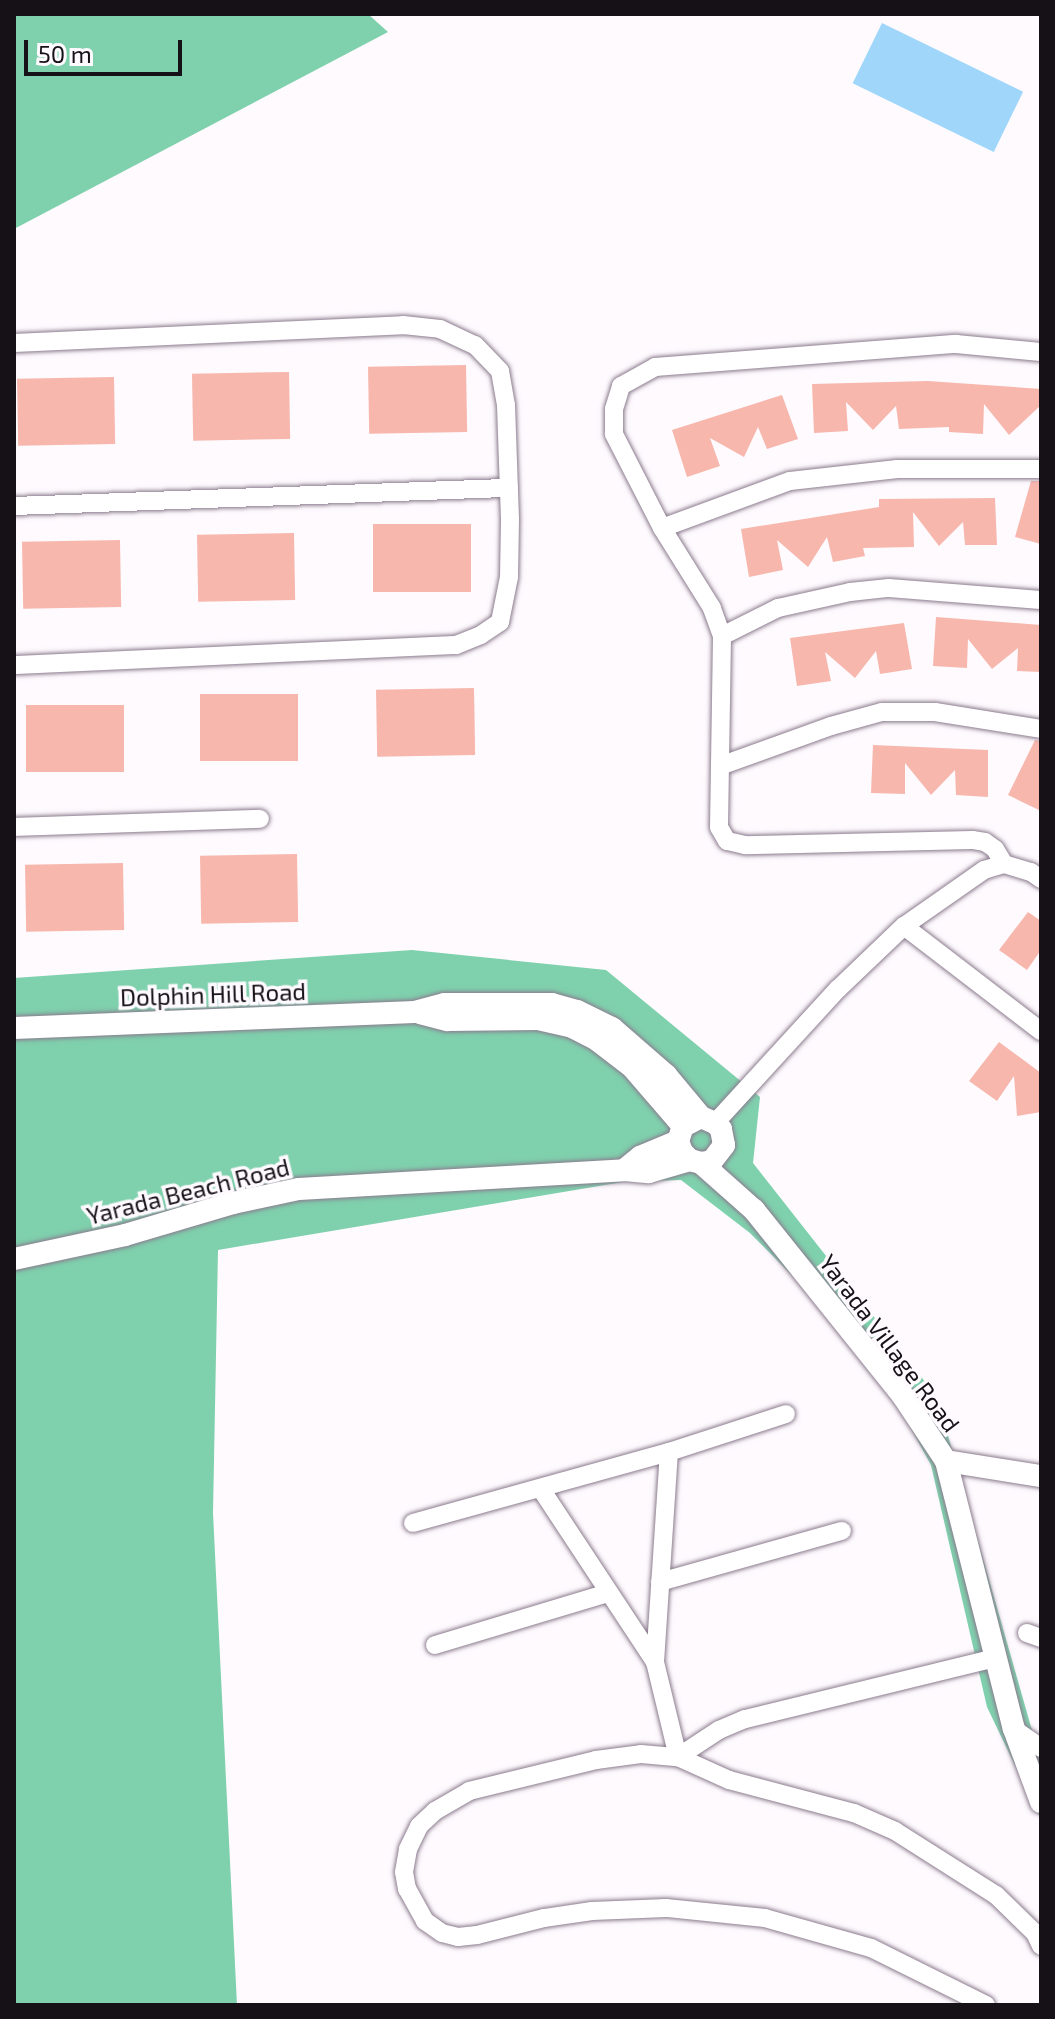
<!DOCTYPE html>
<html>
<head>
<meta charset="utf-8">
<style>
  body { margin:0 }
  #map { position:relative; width:1055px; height:2019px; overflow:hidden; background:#fefafe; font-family:"Exo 2",sans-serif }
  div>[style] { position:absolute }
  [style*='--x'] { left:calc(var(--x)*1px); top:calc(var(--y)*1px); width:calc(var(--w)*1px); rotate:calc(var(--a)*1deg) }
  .forest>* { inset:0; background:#7fd0ad }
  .water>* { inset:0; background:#9fd6fa; transform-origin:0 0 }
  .building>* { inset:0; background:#f7b7ad; transform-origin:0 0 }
  .roads { filter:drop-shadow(0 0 2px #8b7b8e) drop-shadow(0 0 2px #8b7b8e) }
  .minor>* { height:18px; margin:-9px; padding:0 9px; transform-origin:9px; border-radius:9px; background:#fff }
  .tertiary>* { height:22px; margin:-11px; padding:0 11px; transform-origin:11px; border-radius:11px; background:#fff }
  span { translate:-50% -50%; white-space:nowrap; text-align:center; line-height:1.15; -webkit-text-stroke:7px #fefafe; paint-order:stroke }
  .street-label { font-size:24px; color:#161017 }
  .frame { position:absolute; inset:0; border:16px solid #161017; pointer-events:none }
  .scale { position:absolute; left:24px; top:40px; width:158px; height:36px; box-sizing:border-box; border:4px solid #161017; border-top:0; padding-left:10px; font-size:24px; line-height:28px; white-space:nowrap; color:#161017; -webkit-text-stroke:6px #fefafe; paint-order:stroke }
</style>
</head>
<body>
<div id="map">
  <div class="forest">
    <i style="clip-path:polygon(14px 14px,368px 14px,388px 32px,14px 229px)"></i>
    <i style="clip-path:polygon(412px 950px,606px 970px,760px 1097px,753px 1163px,937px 1397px,1041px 1762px,1041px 1820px,987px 1707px,931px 1465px,870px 1354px,750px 1233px,681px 1180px,623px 1182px,218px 1250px,213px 1513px,237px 2005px,14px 2005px,14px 978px)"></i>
  </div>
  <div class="water">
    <i style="left:882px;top:23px;width:157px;height:67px;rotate:26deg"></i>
  </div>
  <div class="building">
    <i style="left:466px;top:365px;width:67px;height:98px;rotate:89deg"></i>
    <i style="left:289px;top:372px;width:67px;height:97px;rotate:89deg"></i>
    <i style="left:114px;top:377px;width:67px;height:97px;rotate:89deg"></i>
    <i style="clip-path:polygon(928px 381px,1041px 389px,1041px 405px,1009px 435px,984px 404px,983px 434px,949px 432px,949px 427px,899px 429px,896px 406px,873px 430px,846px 402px,848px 431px,814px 433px,812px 384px)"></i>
    <i style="clip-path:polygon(782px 395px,798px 439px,767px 449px,758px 427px,744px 457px,710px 438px,720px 466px,687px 477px,672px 430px)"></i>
    <i style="clip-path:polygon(1031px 481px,1041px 481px,1041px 544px,1015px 537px)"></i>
    <i style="clip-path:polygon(995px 498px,997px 545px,965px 545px,963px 522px,939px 546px,913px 512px,914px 547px,863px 548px,865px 556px,833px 562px,827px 537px,808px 567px,777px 540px,783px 570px,749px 577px,741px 529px,879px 507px,879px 499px)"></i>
    <i style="left:471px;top:524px;width:68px;height:98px;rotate:90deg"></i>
    <i style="left:294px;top:533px;width:67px;height:97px;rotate:89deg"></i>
    <i style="left:120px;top:540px;width:67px;height:98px;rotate:89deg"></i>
    <i style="clip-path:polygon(936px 617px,1041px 625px,1041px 672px,1017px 671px,1018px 648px,992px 669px,968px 639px,967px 668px,933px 666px)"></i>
    <i style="clip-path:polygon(904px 623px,912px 669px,880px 674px,876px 651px,855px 678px,825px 652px,831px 681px,797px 686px,790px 638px)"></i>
    <i style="left:474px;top:688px;width:67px;height:98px;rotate:89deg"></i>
    <i style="left:298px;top:694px;width:67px;height:98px;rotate:90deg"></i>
    <i style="left:124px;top:705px;width:67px;height:98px;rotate:90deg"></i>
    <i style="clip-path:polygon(1035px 740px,1041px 741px,1041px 811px,1008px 795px)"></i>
    <i style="clip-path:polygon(873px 745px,988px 750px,988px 797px,956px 795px,955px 770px,931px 795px,905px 763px,905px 794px,871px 793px)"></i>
    <i style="left:297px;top:854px;width:68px;height:97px;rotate:89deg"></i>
    <i style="left:123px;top:863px;width:67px;height:98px;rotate:89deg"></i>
    <i style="clip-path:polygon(1028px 912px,1041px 921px,1041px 950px,1027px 970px,999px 950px)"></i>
    <i style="clip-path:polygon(999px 1042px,1041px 1073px,1041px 1112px,1017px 1116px,1014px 1076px,997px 1101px,969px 1081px)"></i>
  </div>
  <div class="roads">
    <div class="minor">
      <i style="--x:14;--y:343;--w:389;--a:-2.6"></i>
      <i style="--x:403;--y:325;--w:37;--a:6"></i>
      <i style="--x:440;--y:329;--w:38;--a:25"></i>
      <i style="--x:475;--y:345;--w:36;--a:46"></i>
      <i style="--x:500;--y:371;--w:35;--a:80"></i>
      <i style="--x:506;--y:405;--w:115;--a:88"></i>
      <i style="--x:510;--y:520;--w:57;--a:91"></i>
      <i style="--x:509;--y:577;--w:46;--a:101.3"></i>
      <i style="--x:500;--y:622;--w:23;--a:146"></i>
      <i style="--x:481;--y:635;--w:27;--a:158"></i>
      <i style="--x:456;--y:645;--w:442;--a:177.4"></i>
      <i style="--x:14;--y:506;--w:495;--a:-2.1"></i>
      <i style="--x:662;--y:528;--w:136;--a:-20.2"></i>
      <i style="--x:790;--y:481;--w:108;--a:-6.4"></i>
      <i style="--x:897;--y:469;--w:144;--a:0"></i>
      <i style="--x:722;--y:636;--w:63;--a:-26.6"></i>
      <i style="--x:778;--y:608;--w:74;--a:-12.5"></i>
      <i style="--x:850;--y:592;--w:39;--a:-6"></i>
      <i style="--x:889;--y:588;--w:152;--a:4.5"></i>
      <i style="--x:720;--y:766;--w:118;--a:-19.8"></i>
      <i style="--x:831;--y:726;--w:53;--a:-15.4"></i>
      <i style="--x:882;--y:712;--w:53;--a:0"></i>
      <i style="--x:935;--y:712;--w:107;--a:9.1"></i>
      <i style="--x:14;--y:827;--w:246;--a:-1.9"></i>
      <i style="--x:1004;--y:864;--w:17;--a:-121"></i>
      <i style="--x:995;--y:849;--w:12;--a:-145"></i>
      <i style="--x:985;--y:842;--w:13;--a:-171"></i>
      <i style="--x:972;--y:840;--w:227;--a:178.7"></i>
      <i style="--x:745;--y:845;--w:18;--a:-167"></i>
      <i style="--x:727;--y:841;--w:16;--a:-120"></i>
      <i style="--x:719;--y:827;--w:191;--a:-89.1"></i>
      <i style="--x:722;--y:636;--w:30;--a:-110"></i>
      <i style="--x:712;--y:608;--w:94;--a:-122"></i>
      <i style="--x:662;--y:528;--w:106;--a:-117.1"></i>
      <i style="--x:614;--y:434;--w:25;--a:-90"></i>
      <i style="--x:614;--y:409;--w:24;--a:-73"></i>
      <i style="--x:621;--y:386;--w:39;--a:-29"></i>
      <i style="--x:655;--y:367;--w:302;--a:-4.4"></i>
      <i style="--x:956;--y:344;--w:85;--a:5.4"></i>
      <i style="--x:904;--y:926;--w:173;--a:37.5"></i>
      <i style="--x:715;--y:1123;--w:182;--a:-47.5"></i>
      <i style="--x:838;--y:989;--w:91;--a:-43.7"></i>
      <i style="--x:904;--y:926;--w:98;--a:-35"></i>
      <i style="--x:984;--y:870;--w:21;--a:-17"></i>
      <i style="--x:1004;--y:864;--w:28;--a:17"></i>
      <i style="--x:1031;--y:872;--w:12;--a:35"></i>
      <i style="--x:541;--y:1489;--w:207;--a:56.6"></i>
      <i style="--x:655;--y:1662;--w:98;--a:76.4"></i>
      <i style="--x:413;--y:1523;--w:266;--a:-15.5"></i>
      <i style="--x:669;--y:1452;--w:123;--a:-18"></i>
      <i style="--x:660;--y:1582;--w:189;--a:-15.7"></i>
      <i style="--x:1027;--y:1633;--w:15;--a:20"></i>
      <i style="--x:435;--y:1645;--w:181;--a:-16.7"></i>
      <i style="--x:655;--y:1662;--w:210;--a:-86.2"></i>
      <i style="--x:1014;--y:1729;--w:33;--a:35"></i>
      <i style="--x:678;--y:1757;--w:49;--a:-33.4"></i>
      <i style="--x:719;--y:1730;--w:28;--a:-23"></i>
      <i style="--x:745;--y:1719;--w:257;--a:-13.7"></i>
      <i style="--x:986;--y:2005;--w:128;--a:-153.6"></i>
      <i style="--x:871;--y:1948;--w:110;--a:-164.2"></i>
      <i style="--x:765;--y:1918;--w:100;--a:-174.2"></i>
      <i style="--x:666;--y:1908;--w:74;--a:177.7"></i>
      <i style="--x:592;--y:1911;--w:49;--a:171.7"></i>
      <i style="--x:544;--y:1918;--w:69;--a:165.8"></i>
      <i style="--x:477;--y:1935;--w:19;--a:174"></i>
      <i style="--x:458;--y:1937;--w:16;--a:-166"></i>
      <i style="--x:442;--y:1933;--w:21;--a:-145"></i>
      <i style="--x:425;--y:1921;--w:37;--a:-119"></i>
      <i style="--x:407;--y:1889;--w:17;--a:-100"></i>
      <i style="--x:404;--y:1872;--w:23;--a:-80"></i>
      <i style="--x:408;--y:1849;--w:25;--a:-64"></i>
      <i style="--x:419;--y:1826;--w:22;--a:-43"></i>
      <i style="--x:435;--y:1811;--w:39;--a:-30"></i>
      <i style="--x:469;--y:1791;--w:131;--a:-13.7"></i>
      <i style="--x:596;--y:1760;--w:45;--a:-7.6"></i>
      <i style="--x:641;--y:1754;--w:37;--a:5"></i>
      <i style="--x:678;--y:1757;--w:56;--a:24.3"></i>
      <i style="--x:729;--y:1780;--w:129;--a:14.8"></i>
      <i style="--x:854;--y:1813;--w:45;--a:23.7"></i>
      <i style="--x:895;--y:1831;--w:120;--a:32.4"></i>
      <i style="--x:996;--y:1895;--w:54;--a:44.3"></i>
      <i style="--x:1035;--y:1933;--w:14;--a:65"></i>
    </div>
    <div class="tertiary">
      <i style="--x:420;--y:1013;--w:28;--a:15"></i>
      <i style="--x:447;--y:1020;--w:91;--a:-0.6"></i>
      <i style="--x:538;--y:1019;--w:35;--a:13"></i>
      <i style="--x:572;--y:1027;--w:28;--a:27"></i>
      <i style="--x:597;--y:1040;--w:44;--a:37.6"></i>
      <i style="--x:632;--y:1067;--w:78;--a:49.2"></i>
      <i style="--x:14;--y:1028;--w:401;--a:-2.3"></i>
      <i style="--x:415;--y:1012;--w:31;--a:-15"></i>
      <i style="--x:445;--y:1004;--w:107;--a:0"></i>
      <i style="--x:552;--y:1004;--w:26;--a:16"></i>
      <i style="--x:577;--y:1011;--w:39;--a:26"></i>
      <i style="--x:612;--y:1028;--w:72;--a:41"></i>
      <i style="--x:666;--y:1075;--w:55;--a:50.2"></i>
      <i style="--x:701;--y:1163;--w:11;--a:-10"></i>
      <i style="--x:712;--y:1161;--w:20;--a:-53"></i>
      <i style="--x:724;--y:1145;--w:16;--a:-101"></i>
      <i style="--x:721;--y:1129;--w:8;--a:-135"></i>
      <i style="--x:715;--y:1123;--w:15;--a:-157"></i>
      <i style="--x:701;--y:1117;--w:20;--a:153"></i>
      <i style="--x:683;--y:1126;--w:16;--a:108"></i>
      <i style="--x:678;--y:1141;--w:12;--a:70"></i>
      <i style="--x:682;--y:1152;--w:11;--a:45"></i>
      <i style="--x:690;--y:1160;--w:11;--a:15"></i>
      <i style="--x:701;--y:1163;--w:71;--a:41.6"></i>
      <i style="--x:754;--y:1210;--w:238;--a:51.3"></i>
      <i style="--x:903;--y:1396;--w:78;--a:56.5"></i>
      <i style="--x:946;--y:1461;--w:276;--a:75.8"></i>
      <i style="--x:1014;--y:1729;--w:78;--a:69.7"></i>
      <i style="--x:624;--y:1170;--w:21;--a:-39"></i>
      <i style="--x:640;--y:1157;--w:41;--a:-22.8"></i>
      <i style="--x:14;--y:1259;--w:114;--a:-12.2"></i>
      <i style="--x:125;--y:1235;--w:113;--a:-16.5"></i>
      <i style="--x:233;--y:1203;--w:67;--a:-12"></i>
      <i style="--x:299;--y:1189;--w:326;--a:-3.3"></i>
      <i style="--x:624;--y:1170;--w:25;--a:5"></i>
      <i style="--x:649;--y:1172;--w:43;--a:-16.3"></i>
      <i style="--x:946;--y:1461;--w:96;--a:9"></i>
    </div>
  </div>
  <div class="street-label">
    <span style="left:213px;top:994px;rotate:-2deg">Dolphin Hill Road</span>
    <span style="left:188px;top:1191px;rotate:-14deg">Yarada Beach Road</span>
    <span style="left:890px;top:1343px;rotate:53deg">Yarada Village Road</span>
  </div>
  <div class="frame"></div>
  <div class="scale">50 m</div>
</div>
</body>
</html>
